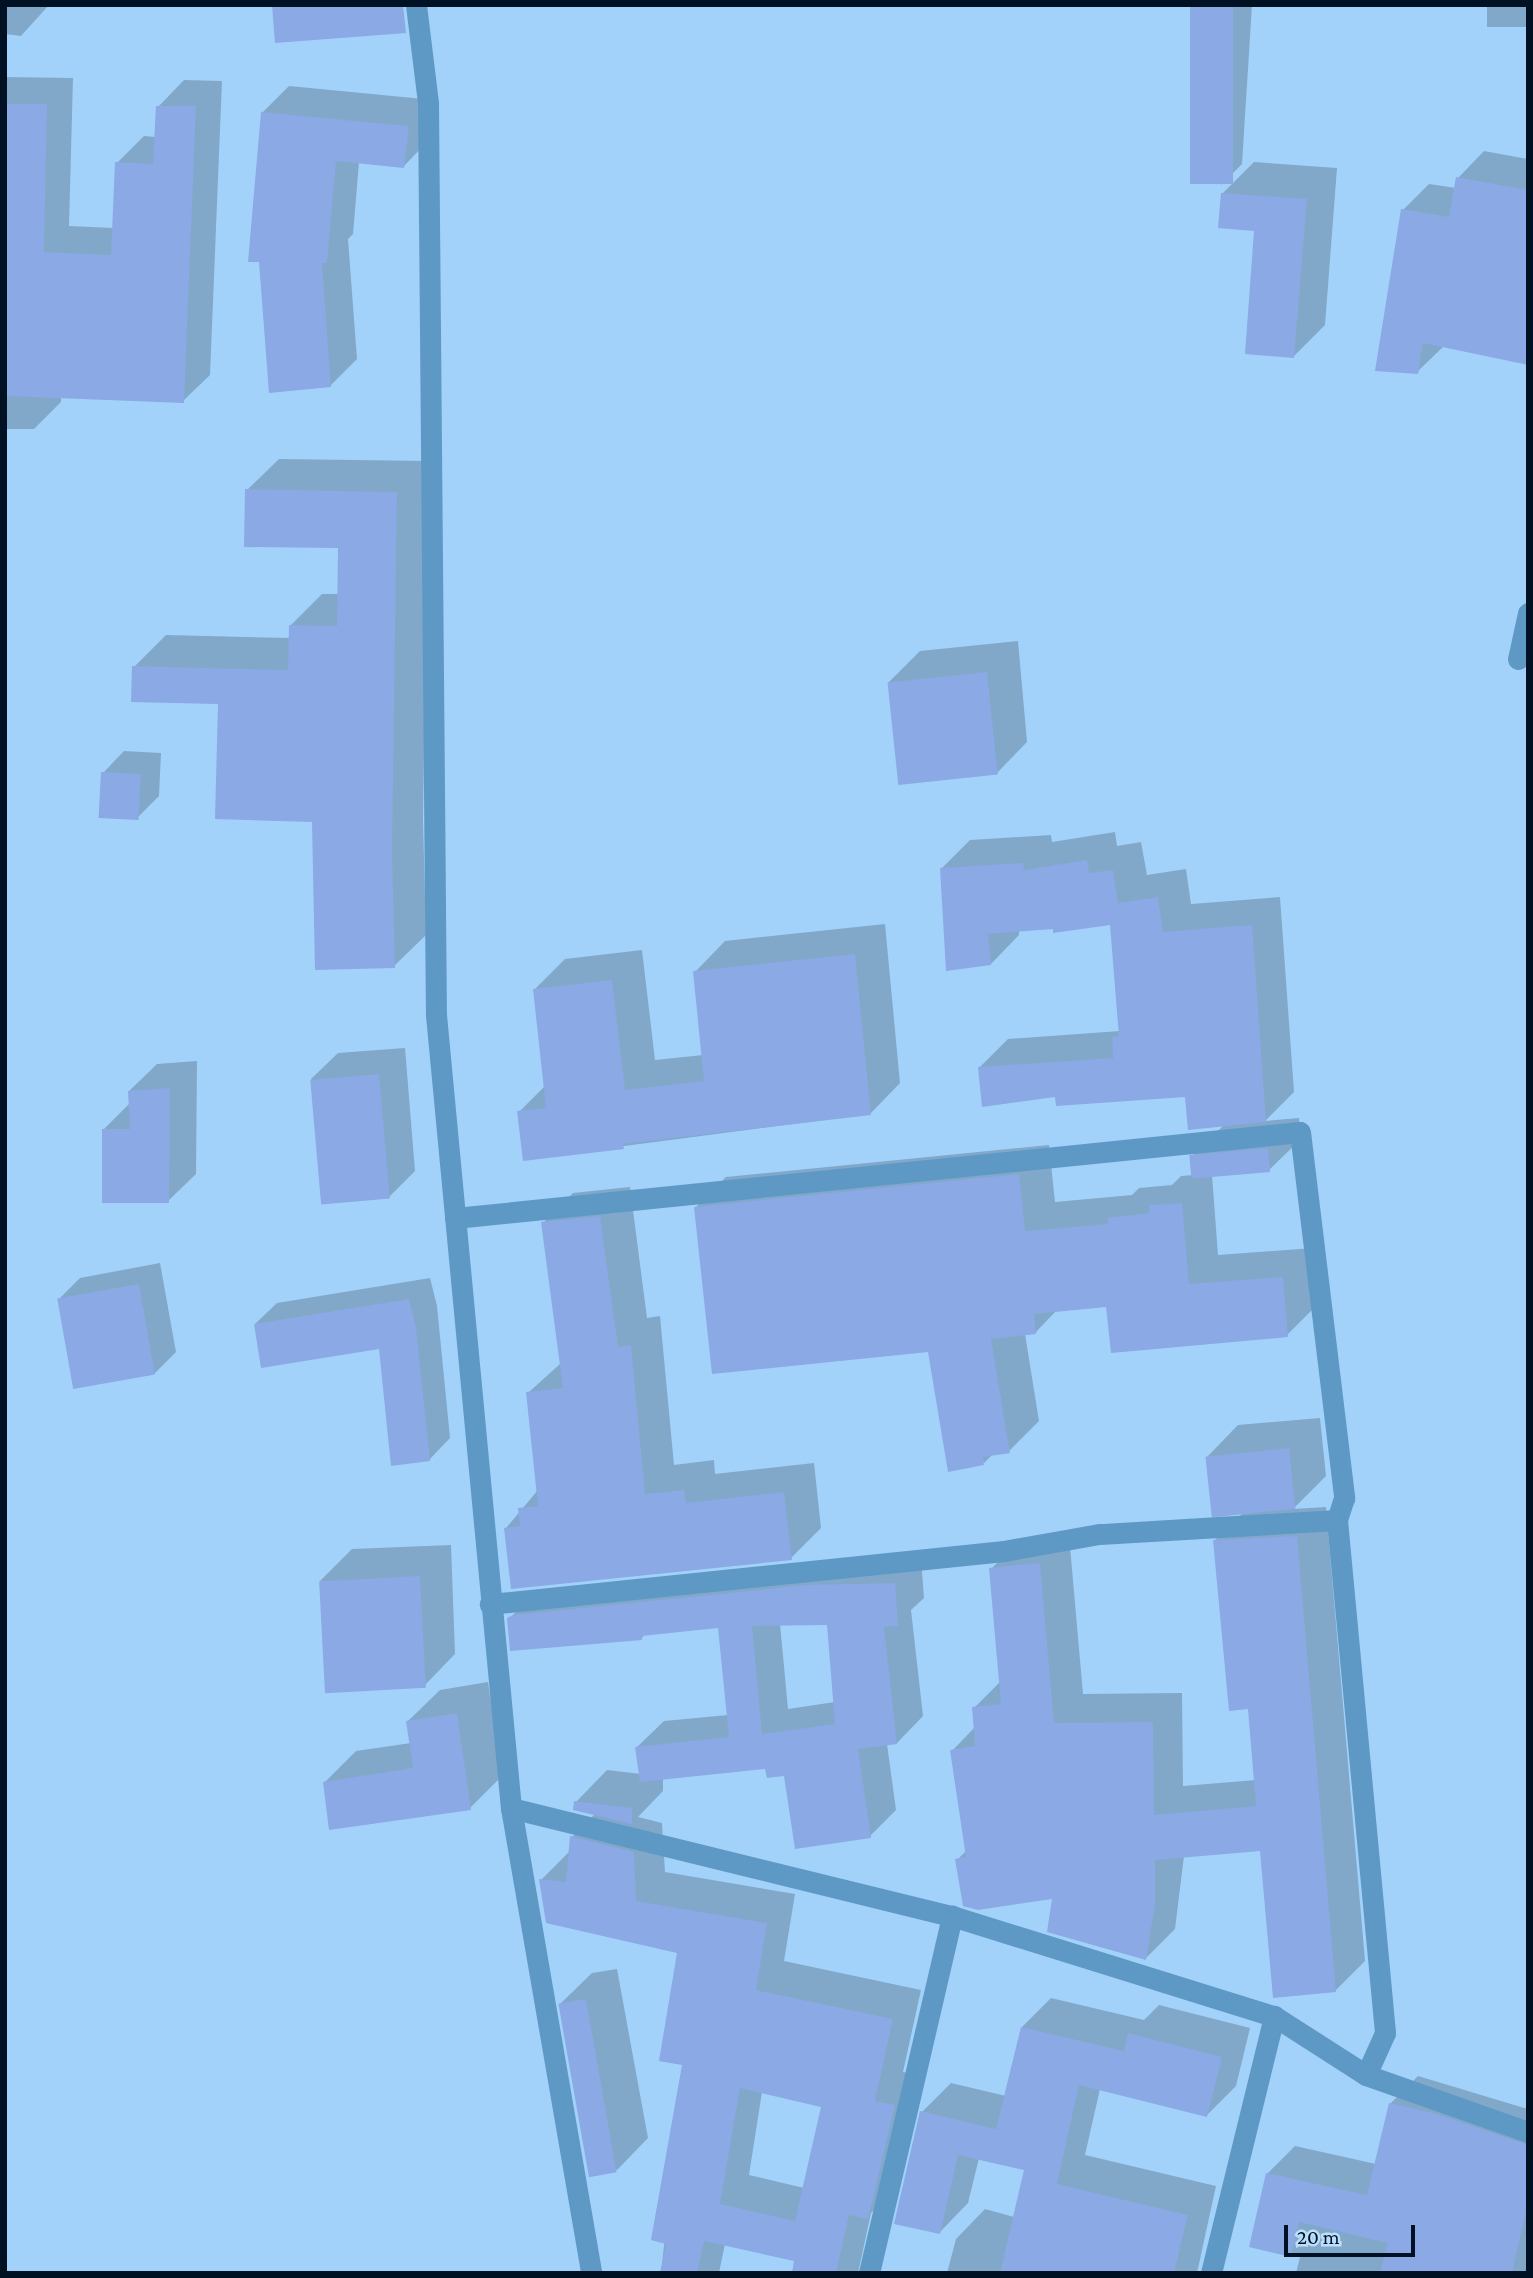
<!DOCTYPE html>
<html>
<head>
<meta charset="utf-8">
<style>
  body { margin:0 }
  #map { position:relative; width:1533px; height:2278px; overflow:hidden; background:#a2d2fa; font-family:"Crimson Pro",serif }
  div>[style] { position:absolute }
  [style*='--x'] { left:calc(var(--x)*1px); top:calc(var(--y)*1px); width:calc(var(--w)*1px); rotate:calc(var(--a)*1deg) }
  .shadow>* { inset:0; background:#0003; transform-origin:0 0 }
  .building>* { inset:0; background:#8aa9e5; transform-origin:0 0 }
  .street>* { height:21px; margin:-10.5px; padding:0 10.5px; transform-origin:10.5px; border-radius:10.5px; background:#5e99c6 }
  span { translate:-50% -50%; white-space:nowrap; text-align:center; line-height:1.15; -webkit-text-stroke:6px #badefc; paint-order:stroke }
  .frame { position:absolute; inset:0; border:7px solid #001123; pointer-events:none }
  .scale { position:absolute; left:1284px; top:2225px; width:131px; height:32px; box-sizing:border-box; border:4px solid #001123; border-top:0; padding-left:9px; font-size:21px; line-height:24px; white-space:nowrap; color:#001123; -webkit-text-stroke:5px #badefc; paint-order:stroke }
</style>
</head>
<body>
<div id="map">
  <div class="shadow">
    <i style="clip-path:polygon(5px 5px,49px 5px,21px 36px,5px 34px)"></i>
    <i style="clip-path:polygon(1192px 5px,1252px 5px,1242px 164px,1221px 185px)"></i>
    <i style="left:1487px;top:5px;width:41px;height:22px"></i>
    <i style="clip-path:polygon(5px 77px,73px 78px,69px 226px,114px 228px,117px 163px,144px 136px,156px 137px,158px 107px,184px 80px,222px 81px,210px 375px,183px 401px,61px 396px,61px 402px,34px 429px,5px 429px)"></i>
    <i style="clip-path:polygon(289px 86px,434px 100px,430px 139px,404px 166px,359px 162px,353px 234px,348px 239px,357px 359px,330px 386px,263px 112px)"></i>
    <i style="clip-path:polygon(1484px 151px,1528px 159px,1528px 363px,1444px 346px,1417px 372px,1403px 210px,1429px 184px,1456px 188px,1458px 178px)"></i>
    <i style="clip-path:polygon(1254px 162px,1337px 168px,1325px 325px,1294px 356px,1256px 229px,1222px 194px)"></i>
    <i style="clip-path:polygon(279px 459px,428px 461px,423px 820px,426px 935px,394px 966px,314px 820px,220px 702px,134px 667px,166px 635px,290px 638px,291px 625px,322px 594px,339px 594px,340px 547px,247px 490px)"></i>
    <i style="clip-path:polygon(1018px 641px,1027px 742px,996px 774px,888px 683px,920px 651px)"></i>
    <i style="clip-path:polygon(124px 751px,161px 753px,159px 796px,138px 817px,103px 773px)"></i>
    <i style="clip-path:polygon(1115px 832px,1117px 846px,1141px 842px,1147px 875px,1186px 869px,1191px 904px,1280px 897px,1294px 1092px,1265px 1121px,1299px 1118px,1301px 1139px,1269px 1170px,1212px 1175px,1218px 1255px,1313px 1248px,1317px 1305px,1287px 1335px,1108px 1305px,1057px 1310px,1035px 1333px,1025px 1334px,1039px 1421px,1009px 1451px,994px 1453px,984px 1463px,930px 1350px,696px 1207px,726px 1177px,1049px 1145px,1055px 1202px,1132px 1195px,1139px 1188px,1172px 1185px,1181px 1176px,1193px 1175px,1191px 1157px,1224px 1125px,1187px 1095px,1057px 1096px,979px 1068px,1008px 1039px,1120px 1031px,1112px 923px,1019px 930px,1019px 935px,991px 964px,941px 869px,970px 840px,1051px 835px,1052px 842px)"></i>
    <i style="clip-path:polygon(885px 924px,900px 1083px,870px 1114px,525px 1159px,519px 1112px,545px 1086px,535px 989px,565px 959px,642px 950px,655px 1060px,703px 1055px,695px 972px,725px 941px)"></i>
    <i style="clip-path:polygon(405px 1048px,415px 1171px,389px 1197px,311px 1079px,338px 1053px)"></i>
    <i style="clip-path:polygon(197px 1061px,196px 1174px,168px 1201px,103px 1130px,130px 1103px,129px 1091px,157px 1064px)"></i>
    <i style="clip-path:polygon(630px 1187px,647px 1318px,660px 1316px,674px 1465px,714px 1460px,715px 1474px,814px 1463px,821px 1528px,791px 1558px,506px 1528px,538px 1490px,528px 1393px,561px 1363px,543px 1223px,573px 1193px)"></i>
    <i style="clip-path:polygon(160px 1263px,176px 1352px,154px 1374px,59px 1299px,80px 1278px)"></i>
    <i style="clip-path:polygon(430px 1278px,437px 1306px,450px 1438px,429px 1460px,380px 1347px,255px 1324px,277px 1303px)"></i>
    <i style="clip-path:polygon(1320px 1418px,1326px 1476px,1293px 1509px,1326px 1507px,1365px 1961px,1335px 1991px,1262px 1849px,1184px 1856px,1175px 1929px,1146px 1958px,1054px 1896px,957px 1860px,967px 1850px,952px 1751px,975px 1727px,974px 1708px,1001px 1681px,991px 1569px,1021px 1539px,1069px 1535px,1083px 1694px,1182px 1693px,1183px 1786px,1256px 1780px,1250px 1707px,1214px 1541px,1245px 1511px,1207px 1457px,1238px 1425px)"></i>
    <i style="clip-path:polygon(451px 1545px,455px 1654px,424px 1686px,320px 1581px,352px 1549px)"></i>
    <i style="clip-path:polygon(evenodd,921px 1557px,924px 1598px,911px 1610px,923px 1716px,897px 1743px,887px 1744px,896px 1810px,870px 1836px,785px 1774px,767px 1767px,663px 1778px,663px 1791px,638px 1817px,662px 1823px,665px 1872px,795px 1894px,784px 1961px,921px 1990px,903px 2072px,923px 2076px,897px 2188px,871px 2213px,858px 2273px,794px 2273px,797px 2260px,725px 2244px,719px 2273px,661px 2273px,684px 2063px,679px 1952px,541px 1880px,571px 1850px,572px 1837px,596px 1813px,576px 1802px,607px 1770px,641px 1774px,637px 1747px,664px 1721px,728px 1715px,719px 1626px,646px 1633px,641px 1639px,509px 1619px,535px 1592px,921px 1557px,780px 1624px,828px 1624px,835px 1702px,788px 1709px,780px 1624px,921px 1557px,762px 2092px,823px 2106px,804px 2188px,749px 2175px,762px 2092px)"></i>
    <i style="clip-path:polygon(488px 1682px,502px 1776px,470px 1808px,325px 1782px,356px 1751px,411px 1743px,408px 1721px,440px 1690px)"></i>
    <i style="clip-path:polygon(617px 1969px,648px 2138px,617px 2170px,588px 2165px,560px 2004px,592px 1973px)"></i>
    <i style="clip-path:polygon(1051px 1998px,1144px 2020px,1159px 2005px,1250px 2028px,1236px 2086px,1207px 2115px,1100px 2089px,1085px 2155px,1216px 2186px,1197px 2273px,947px 2273px,956px 2239px,985px 2209px,1014px 2217px,1026px 2169px,979px 2158px,968px 2203px,939px 2233px,922px 2112px,951px 2083px,1006px 2096px,1022px 2027px)"></i>
    <i style="clip-path:polygon(1418px 2076px,1528px 2109px,1528px 2273px,1296px 2273px,1300px 2257px,1251px 2246px,1267px 2174px,1295px 2146px,1376px 2164px,1390px 2104px)"></i>
  </div>
  <div class="building">
    <i style="clip-path:polygon(272px 5px,403px 5px,406px 33px,275px 43px)"></i>
    <i style="left:1190px;top:5px;width:43px;height:179px"></i>
    <i style="clip-path:polygon(5px 104px,47px 104px,44px 252px,111px 255px,115px 162px,153px 164px,156px 106px,196px 106px,184px 403px,5px 396px)"></i>
    <i style="clip-path:polygon(261px 112px,409px 126px,404px 168px,336px 161px,327px 263px,322px 263px,331px 387px,269px 393px,259px 262px,248px 262px)"></i>
    <i style="clip-path:polygon(1456px 177px,1528px 190px,1528px 365px,1423px 343px,1418px 374px,1375px 371px,1401px 209px,1449px 217px)"></i>
    <i style="clip-path:polygon(1221px 193px,1307px 199px,1294px 358px,1245px 354px,1254px 231px,1218px 228px)"></i>
    <i style="clip-path:polygon(245px 489px,397px 492px,392px 853px,395px 968px,315px 970px,312px 822px,215px 819px,218px 704px,131px 702px,132px 666px,288px 670px,289px 625px,337px 626px,338px 548px,244px 547px)"></i>
    <i style="left:987px;top:672px;width:103px;height:100px;rotate:84deg"></i>
    <i style="left:101px;top:772px;width:40px;height:46px;rotate:3deg"></i>
    <i style="clip-path:polygon(1087px 860px,1089px 873px,1113px 870px,1118px 903px,1158px 897px,1163px 932px,1252px 925px,1266px 1122px,1188px 1130px,1185px 1097px,1056px 1106px,1055px 1097px,982px 1107px,978px 1067px,1113px 1058px,1112px 1037px,1119px 1036px,1110px 925px,1053px 933px,1053px 929px,988px 934px,991px 965px,946px 971px,940px 868px,1023px 863px,1024px 870px)"></i>
    <i style="clip-path:polygon(855px 954px,871px 1115px,623px 1144px,624px 1149px,523px 1161px,517px 1111px,546px 1108px,533px 989px,612px 980px,625px 1090px,704px 1081px,693px 971px)"></i>
    <i style="left:379px;top:1074px;width:125px;height:69px;rotate:85deg"></i>
    <i style="clip-path:polygon(170px 1088px,169px 1203px,102px 1203px,102px 1129px,130px 1129px,128px 1091px)"></i>
    <i style="left:1268px;top:1148px;width:24px;height:79px;rotate:85deg"></i>
    <i style="clip-path:polygon(1019px 1174px,1025px 1231px,1108px 1224px,1107px 1218px,1150px 1213px,1149px 1205px,1182px 1203px,1189px 1284px,1283px 1277px,1288px 1337px,1111px 1353px,1106px 1307px,1034px 1314px,1036px 1334px,991px 1339px,1010px 1453px,983px 1457px,984px 1465px,948px 1472px,928px 1352px,712px 1374px,694px 1207px)"></i>
    <i style="clip-path:polygon(600px 1216px,618px 1347px,631px 1345px,645px 1494px,684px 1490px,686px 1503px,784px 1492px,792px 1560px,511px 1589px,504px 1528px,520px 1526px,518px 1508px,538px 1506px,526px 1392px,563px 1388px,541px 1222px)"></i>
    <i style="left:139px;top:1284px;width:92px;height:83px;rotate:80deg"></i>
    <i style="clip-path:polygon(409px 1299px,416px 1328px,430px 1461px,391px 1466px,379px 1349px,261px 1368px,254px 1324px)"></i>
    <i style="left:1289px;top:1448px;width:61px;height:84px;rotate:84deg"></i>
    <i style="clip-path:polygon(1297px 1536px,1336px 1992px,1273px 1998px,1260px 1851px,1155px 1860px,1155px 1904px,1146px 1960px,1047px 1932px,1052px 1899px,978px 1910px,963px 1906px,955px 1859px,966px 1857px,950px 1750px,975px 1746px,972px 1707px,1001px 1704px,989px 1568px,1040px 1563px,1054px 1723px,1153px 1722px,1154px 1815px,1256px 1806px,1248px 1709px,1229px 1711px,1213px 1540px)"></i>
    <i style="left:420px;top:1576px;width:112px;height:101px;rotate:87deg"></i>
    <i style="clip-path:polygon(evenodd,895px 1583px,898px 1626px,884px 1627px,897px 1744px,858px 1749px,871px 1838px,795px 1849px,784px 1776px,767px 1778px,765px 1769px,640px 1782px,635px 1747px,729px 1737px,718px 1628px,641px 1636px,642px 1640px,510px 1651px,507px 1618px,513px 1615px,807px 1585px,895px 1583px,827px 1625px,835px 1724px,762px 1734px,752px 1626px,827px 1625px)"></i>
    <i style="clip-path:polygon(457px 1713px,471px 1810px,329px 1830px,323px 1782px,413px 1768px,406px 1721px)"></i>
    <i style="clip-path:polygon(574px 1801px,632px 1808px,632px 1824px,573px 1810px)"></i>
    <i style="clip-path:polygon(evenodd,570px 1836px,634px 1852px,636px 1901px,767px 1923px,756px 1990px,893px 2019px,875px 2101px,895px 2105px,868px 2219px,849px 2215px,836px 2273px,792px 2273px,794px 2261px,704px 2241px,697px 2273px,660px 2273px,666px 2244px,651px 2240px,682px 2065px,659px 2061px,677px 1953px,546px 1923px,539px 1879px,566px 1882px,570px 1836px,740px 2088px,821px 2107px,795px 2221px,720px 2204px,740px 2088px)"></i>
    <i style="left:586px;top:1999px;width:176px;height:28px;rotate:80deg"></i>
    <i style="clip-path:polygon(1021px 2027px,1124px 2051px,1128px 2033px,1222px 2057px,1207px 2117px,1079px 2085px,1057px 2184px,1188px 2215px,1174px 2273px,1000px 2273px,1024px 2170px,958px 2155px,940px 2234px,894px 2224px,920px 2111px,996px 2129px)"></i>
    <i style="clip-path:polygon(1389px 2103px,1437px 2114px,1528px 2145px,1528px 2203px,1512px 2273px,1380px 2273px,1388px 2243px,1299px 2222px,1291px 2257px,1249px 2247px,1266px 2173px,1367px 2195px)"></i>
  </div>
  <div class="street">
    <i style="--x:416;--y:5;--w:99;--a:83"></i>
    <i style="--x:428;--y:103;--w:912;--a:89.5"></i>
    <i style="--x:436;--y:1015;--w:797;--a:84.6"></i>
    <i style="--x:511;--y:1808;--w:472;--a:80.2"></i>
    <i style="--x:1518;--y:659;--w:47;--a:-77.7"></i>
    <i style="--x:455;--y:1218;--w:849;--a:-5.81"></i>
    <i style="--x:1300;--y:1132;--w:369;--a:83.1"></i>
    <i style="--x:1344;--y:1498;--w:23;--a:108"></i>
    <i style="--x:1337;--y:1520;--w:238;--a:176.6"></i>
    <i style="--x:1099;--y:1534;--w:97;--a:169.9"></i>
    <i style="--x:1004;--y:1551;--w:517;--a:174.11"></i>
    <i style="--x:1337;--y:1520;--w:515;--a:84.65"></i>
    <i style="--x:1385;--y:2033;--w:46;--a:114.3"></i>
    <i style="--x:511;--y:1808;--w:454;--a:13.8"></i>
    <i style="--x:952;--y:1916;--w:337;--a:17.3"></i>
    <i style="--x:1274;--y:2016;--w:109;--a:32.7"></i>
    <i style="--x:1366;--y:2075;--w:172;--a:19.4"></i>
    <i style="--x:869;--y:2273;--w:367;--a:-76.9"></i>
    <i style="--x:1211;--y:2273;--w:265;--a:-76.2"></i>
  </div>
  <div class="frame"></div>
  <div class="scale">20 m</div>
</div>
</body>
</html>
